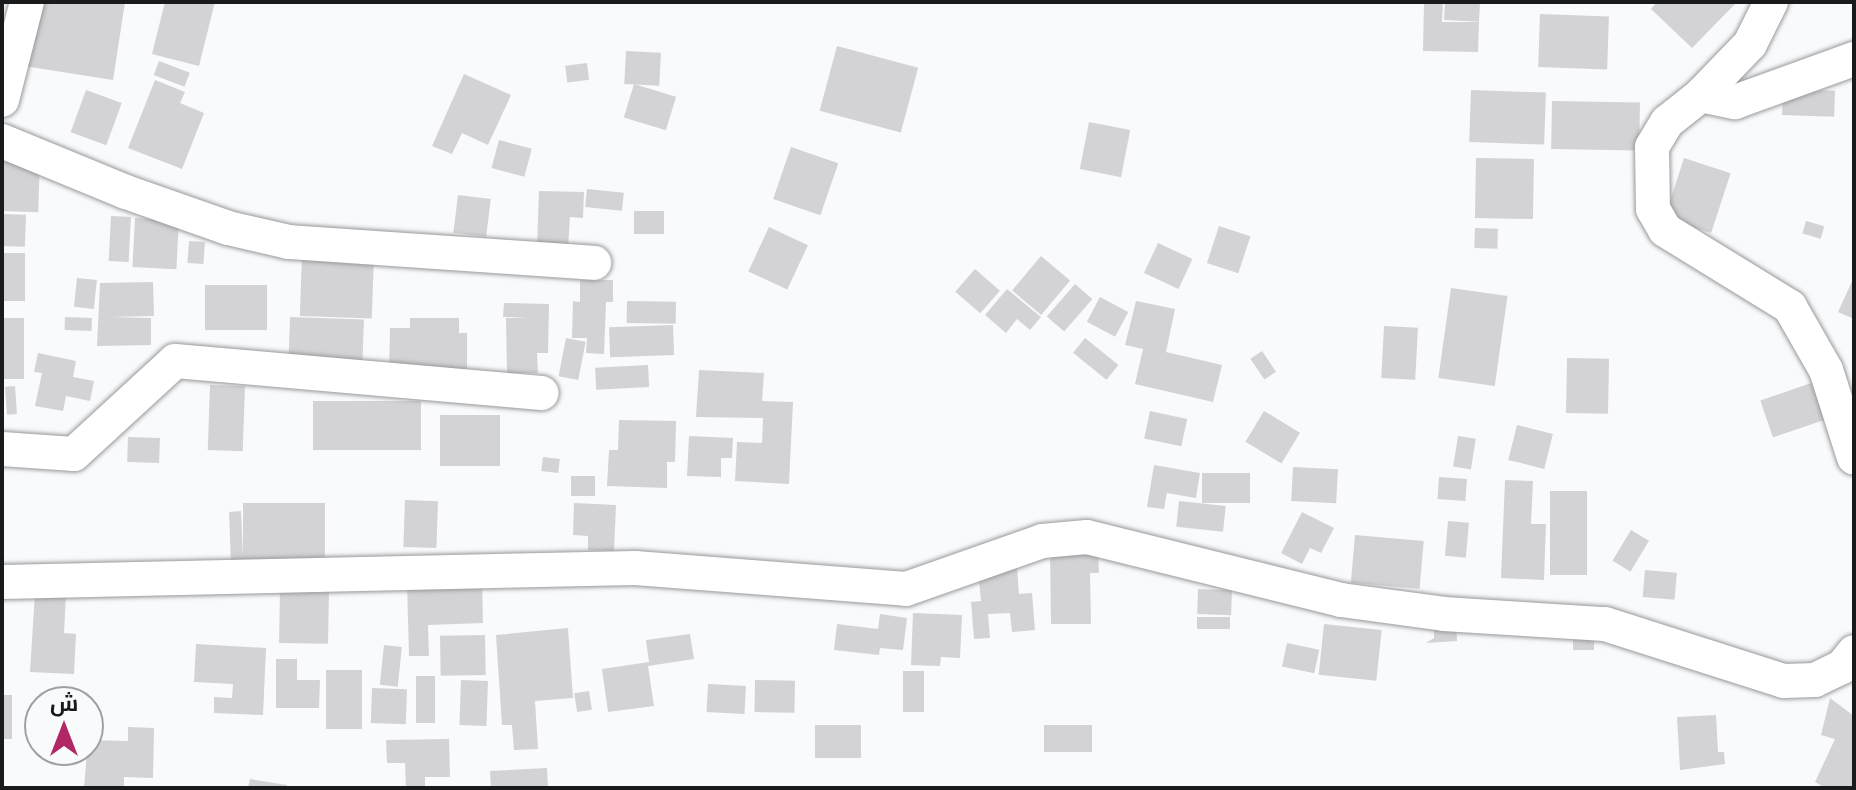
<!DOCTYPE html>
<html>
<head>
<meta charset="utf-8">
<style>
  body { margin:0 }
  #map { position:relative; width:1856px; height:790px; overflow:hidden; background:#f8fafc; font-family:"Fira Sans Condensed",Cairo,sans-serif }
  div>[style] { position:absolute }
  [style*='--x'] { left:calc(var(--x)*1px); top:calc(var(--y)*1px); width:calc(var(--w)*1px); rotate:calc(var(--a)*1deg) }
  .building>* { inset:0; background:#d3d3d6; transform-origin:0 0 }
  .roads { filter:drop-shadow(0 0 2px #98999b) drop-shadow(0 0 2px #98999b) }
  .minor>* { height:34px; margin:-17px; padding:0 17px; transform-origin:17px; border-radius:17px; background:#fff }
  span { translate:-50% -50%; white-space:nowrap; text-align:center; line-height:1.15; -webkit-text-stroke:7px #f8fafc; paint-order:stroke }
  .frame { position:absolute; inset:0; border:4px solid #191a1b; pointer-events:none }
  .north { position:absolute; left:24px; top:686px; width:80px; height:80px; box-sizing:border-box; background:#f8fafc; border:2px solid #9fa0a2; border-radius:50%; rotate:0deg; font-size:22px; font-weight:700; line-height:32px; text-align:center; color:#191a1b }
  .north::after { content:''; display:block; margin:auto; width:28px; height:36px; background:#b12664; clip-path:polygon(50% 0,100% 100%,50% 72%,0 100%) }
</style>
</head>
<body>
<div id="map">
  <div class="building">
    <i style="clip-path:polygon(34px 2px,125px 2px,113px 80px,24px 66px)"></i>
    <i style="clip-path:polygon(165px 2px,215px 2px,199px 66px,152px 54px)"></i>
    <i style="clip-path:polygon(1424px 2px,1443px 2px,1442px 22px,1479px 22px,1478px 52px,1423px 51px)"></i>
    <i style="left:1445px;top:2px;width:35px;height:18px;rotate:3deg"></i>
    <i style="clip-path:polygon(1657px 2px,1737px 2px,1692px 48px,1651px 9px)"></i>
    <i style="left:1540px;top:14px;width:69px;height:53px;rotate:2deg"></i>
    <i style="left:837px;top:46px;width:84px;height:67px;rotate:15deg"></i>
    <i style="left:626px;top:51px;width:35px;height:33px;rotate:3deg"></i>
    <i style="left:159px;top:61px;width:33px;height:15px;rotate:21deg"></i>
    <i style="left:587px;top:63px;width:17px;height:22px;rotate:83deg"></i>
    <i style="clip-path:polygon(464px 74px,511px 95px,488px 145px,462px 133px,452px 154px,432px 146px)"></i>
    <i style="clip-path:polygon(155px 80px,185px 92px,180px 103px,204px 113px,182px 169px,128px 148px)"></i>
    <i style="left:634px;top:84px;width:44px;height:35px;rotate:17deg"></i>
    <i style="left:1783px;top:89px;width:52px;height:26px;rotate:2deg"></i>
    <i style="left:86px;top:90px;width:38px;height:45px;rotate:20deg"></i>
    <i style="left:1471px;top:90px;width:75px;height:52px;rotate:2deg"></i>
    <i style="left:1552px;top:101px;width:88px;height:48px;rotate:1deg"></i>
    <i style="left:1089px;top:122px;width:42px;height:48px;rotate:11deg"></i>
    <i style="left:499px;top:140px;width:34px;height:29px;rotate:15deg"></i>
    <i style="left:791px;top:147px;width:50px;height:55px;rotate:19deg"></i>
    <i style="left:1476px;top:158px;width:58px;height:60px;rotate:1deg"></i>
    <i style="left:1684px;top:158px;width:49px;height:63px;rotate:18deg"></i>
    <i style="left:2px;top:159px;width:38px;height:52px;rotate:2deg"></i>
    <i style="left:587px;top:189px;width:37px;height:18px;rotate:6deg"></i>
    <i style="clip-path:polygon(539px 191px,584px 192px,583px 218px,570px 217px,568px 249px,537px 248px)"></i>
    <i style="left:458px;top:195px;width:33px;height:38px;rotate:7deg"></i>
    <i style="left:634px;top:211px;width:30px;height:23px"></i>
    <i style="left:2px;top:214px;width:24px;height:32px;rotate:2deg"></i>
    <i style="left:111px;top:216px;width:20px;height:45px;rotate:3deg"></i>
    <i style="left:135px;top:218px;width:44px;height:49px;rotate:3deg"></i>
    <i style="left:1806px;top:221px;width:19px;height:13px;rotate:16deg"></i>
    <i style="left:1219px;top:226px;width:33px;height:39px;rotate:18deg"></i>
    <i style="left:769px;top:227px;width:43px;height:49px;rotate:25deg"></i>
    <i style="left:1475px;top:228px;width:23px;height:20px;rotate:2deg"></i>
    <i style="left:189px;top:241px;width:16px;height:22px;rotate:4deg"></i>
    <i style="left:1158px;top:243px;width:38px;height:33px;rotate:25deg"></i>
    <i style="left:2px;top:253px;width:23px;height:48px"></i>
    <i style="left:302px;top:254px;width:72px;height:62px;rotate:2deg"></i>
    <i style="left:1041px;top:256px;width:38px;height:45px;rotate:40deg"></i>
    <i style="left:975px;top:269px;width:33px;height:30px;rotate:41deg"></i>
    <i style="clip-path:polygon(1854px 277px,1854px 319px,1838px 312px)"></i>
    <i style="left:77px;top:278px;width:20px;height:29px;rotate:6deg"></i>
    <i style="clip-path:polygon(580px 280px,613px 280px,613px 302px,606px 302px,604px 354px,586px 353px,587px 338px,572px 338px,573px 301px,580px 302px)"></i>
    <i style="clip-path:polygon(153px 282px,154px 316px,110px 317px,151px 318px,151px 345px,97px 346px,100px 283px)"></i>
    <i style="left:1075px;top:284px;width:23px;height:43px;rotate:41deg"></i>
    <i style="left:205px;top:285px;width:62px;height:45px"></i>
    <i style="left:1451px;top:288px;width:57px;height:91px;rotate:8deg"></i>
    <i style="clip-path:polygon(1007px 289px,1041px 317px,1030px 330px,1017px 319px,1006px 333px,985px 315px)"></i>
    <i style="left:1100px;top:297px;width:32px;height:28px;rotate:28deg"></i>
    <i style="left:627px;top:301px;width:49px;height:22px;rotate:1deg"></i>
    <i style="clip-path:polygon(1136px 301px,1175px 309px,1166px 352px,1222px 365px,1213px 402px,1135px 384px,1143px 349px,1125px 345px)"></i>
    <i style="clip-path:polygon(504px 303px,549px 304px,548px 353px,537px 353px,538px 373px,507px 373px,506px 318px,528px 317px,503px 317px)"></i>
    <i style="left:65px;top:317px;width:27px;height:13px;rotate:2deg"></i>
    <i style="left:290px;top:317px;width:74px;height:53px;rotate:2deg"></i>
    <i style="left:2px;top:318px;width:22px;height:61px"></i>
    <i style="clip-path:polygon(410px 318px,459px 318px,459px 333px,467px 333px,467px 378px,389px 377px,390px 328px,410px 328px)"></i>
    <i style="left:673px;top:325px;width:30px;height:64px;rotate:88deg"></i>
    <i style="left:1384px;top:326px;width:34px;height:52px;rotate:3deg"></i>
    <i style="left:566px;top:338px;width:20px;height:39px;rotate:11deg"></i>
    <i style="left:1085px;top:338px;width:43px;height:19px;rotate:39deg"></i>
    <i style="left:1262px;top:351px;width:25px;height:14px;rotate:56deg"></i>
    <i style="clip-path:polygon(38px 353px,76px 361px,73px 377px,94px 381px,90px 401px,66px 396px,63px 411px,35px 406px,42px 373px,34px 372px)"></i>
    <i style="left:1567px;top:358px;width:42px;height:55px;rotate:1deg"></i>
    <i style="left:648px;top:365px;width:22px;height:53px;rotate:87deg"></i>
    <i style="clip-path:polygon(699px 370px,764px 373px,762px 401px,793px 402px,789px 484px,735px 481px,737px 442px,762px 443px,763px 418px,696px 417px)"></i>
    <i style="left:1817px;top:381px;width:39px;height:60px;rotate:71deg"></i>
    <i style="left:210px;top:385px;width:35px;height:65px;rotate:2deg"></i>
    <i style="left:15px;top:386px;width:28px;height:10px;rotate:86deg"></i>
    <i style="left:421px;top:401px;width:49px;height:108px;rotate:90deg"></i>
    <i style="left:1150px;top:411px;width:38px;height:28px;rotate:12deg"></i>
    <i style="left:1264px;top:411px;width:42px;height:36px;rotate:31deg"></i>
    <i style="left:440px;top:415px;width:60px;height:51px"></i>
    <i style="clip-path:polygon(619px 420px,676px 421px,675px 462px,667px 462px,667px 488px,607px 486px,609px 450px,618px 450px)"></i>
    <i style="left:1517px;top:425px;width:37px;height:36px;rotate:14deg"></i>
    <i style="clip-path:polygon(689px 436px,733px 438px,732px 458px,721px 458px,721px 477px,687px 476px)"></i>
    <i style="left:1458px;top:436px;width:18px;height:31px;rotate:9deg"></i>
    <i style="left:128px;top:437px;width:32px;height:25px;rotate:2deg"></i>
    <i style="left:543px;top:457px;width:17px;height:14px;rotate:7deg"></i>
    <i style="clip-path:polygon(1154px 465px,1200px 473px,1196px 498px,1167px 493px,1164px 509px,1147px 507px)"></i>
    <i style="left:1293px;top:467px;width:45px;height:34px;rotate:3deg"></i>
    <i style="left:1202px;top:473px;width:48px;height:30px"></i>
    <i style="left:571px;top:476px;width:24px;height:20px"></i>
    <i style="left:1439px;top:477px;width:28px;height:22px;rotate:4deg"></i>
    <i style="clip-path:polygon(1505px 480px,1533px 481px,1531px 524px,1546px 524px,1544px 580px,1501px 578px)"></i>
    <i style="left:1587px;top:491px;width:84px;height:37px;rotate:90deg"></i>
    <i style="left:405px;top:500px;width:33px;height:47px;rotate:2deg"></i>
    <i style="left:1179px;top:501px;width:47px;height:26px;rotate:6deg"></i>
    <i style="clip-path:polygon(243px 503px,325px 503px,325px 565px,231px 564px,229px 512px,241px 511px,243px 556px)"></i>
    <i style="clip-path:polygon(574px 503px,616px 505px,614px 551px,588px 550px,588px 536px,573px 535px)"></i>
    <i style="clip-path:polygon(1302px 512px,1334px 528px,1321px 553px,1310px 548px,1302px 564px,1281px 553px)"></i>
    <i style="left:1448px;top:521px;width:21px;height:35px;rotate:5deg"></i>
    <i style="left:1631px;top:530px;width:21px;height:36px;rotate:31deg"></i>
    <i style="left:1355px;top:535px;width:69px;height:48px;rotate:5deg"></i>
    <i style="clip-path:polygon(1098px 548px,1099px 573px,1090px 573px,1091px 624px,1051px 624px,1050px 549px)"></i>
    <i style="clip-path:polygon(1017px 568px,1019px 594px,1032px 593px,1035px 630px,1012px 632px,1010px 613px,988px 614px,990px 638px,974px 639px,971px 602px,981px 601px,978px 571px)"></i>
    <i style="left:1645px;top:570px;width:32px;height:27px;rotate:5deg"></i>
    <i style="clip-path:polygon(482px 581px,483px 623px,428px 625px,429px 656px,409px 656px,407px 583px)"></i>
    <i style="left:280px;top:589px;width:49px;height:54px;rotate:1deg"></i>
    <i style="left:1198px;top:589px;width:34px;height:25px;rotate:2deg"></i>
    <i style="clip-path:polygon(35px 592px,66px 594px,64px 633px,76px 634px,74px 674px,30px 672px)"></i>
    <i style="clip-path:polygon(913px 613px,962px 615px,960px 658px,941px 657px,940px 666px,911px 665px)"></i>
    <i style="clip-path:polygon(880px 614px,907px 618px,903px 650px,880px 648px,879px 655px,834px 650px,837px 624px,878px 629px)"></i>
    <i style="left:1230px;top:617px;width:12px;height:33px;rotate:90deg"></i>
    <i style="clip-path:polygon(1456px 620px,1457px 641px,1426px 643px,1434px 638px,1434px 622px)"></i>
    <i style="left:1324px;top:624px;width:58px;height:51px;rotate:6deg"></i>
    <i style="clip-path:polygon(568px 628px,573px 698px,535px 701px,538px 749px,514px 750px,512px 725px,502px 725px,496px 635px)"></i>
    <i style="left:1573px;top:630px;width:21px;height:20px"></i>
    <i style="clip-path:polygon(690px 634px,694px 659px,648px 666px,654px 706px,608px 712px,602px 669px,649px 662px,646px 640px)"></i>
    <i style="left:485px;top:635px;width:40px;height:45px;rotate:89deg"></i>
    <i style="left:1287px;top:643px;width:33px;height:24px;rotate:12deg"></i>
    <i style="clip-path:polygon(196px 644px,266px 648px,263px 715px,214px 713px,214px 697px,232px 698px,233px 684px,194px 682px)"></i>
    <i style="left:384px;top:645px;width:18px;height:40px;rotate:6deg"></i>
    <i style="clip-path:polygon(276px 659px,297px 659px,297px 680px,320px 680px,319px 708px,276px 708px)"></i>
    <i style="left:326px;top:670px;width:36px;height:59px"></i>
    <i style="left:903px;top:671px;width:21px;height:41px"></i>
    <i style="left:416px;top:676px;width:19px;height:47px"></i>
    <i style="left:461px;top:680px;width:27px;height:45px;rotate:2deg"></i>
    <i style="left:755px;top:680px;width:40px;height:32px;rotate:1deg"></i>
    <i style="left:708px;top:684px;width:38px;height:28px;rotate:3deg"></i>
    <i style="left:372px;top:688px;width:35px;height:35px;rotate:2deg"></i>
    <i style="left:589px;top:691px;width:19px;height:15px;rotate:81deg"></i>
    <i style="left:2px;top:695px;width:10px;height:44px"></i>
    <i style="clip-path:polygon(1830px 698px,1854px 716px,1854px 788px,1825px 788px,1815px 782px,1835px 739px,1821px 735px)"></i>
    <i style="clip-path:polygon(1716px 715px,1718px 752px,1724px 752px,1725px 764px,1680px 770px,1677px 717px)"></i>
    <i style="left:815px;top:725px;width:46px;height:33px"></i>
    <i style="left:1044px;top:725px;width:48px;height:27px"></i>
    <i style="clip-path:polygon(128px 727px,154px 728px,153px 778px,124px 777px,124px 788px,84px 788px,88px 740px,128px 741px)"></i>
    <i style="clip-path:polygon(449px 739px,450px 777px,425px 777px,425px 788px,406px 788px,405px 763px,387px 763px,386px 740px)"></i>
    <i style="left:547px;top:768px;width:20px;height:57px;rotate:87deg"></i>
    <i style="clip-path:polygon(250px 779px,287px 785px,287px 788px,248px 788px)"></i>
  </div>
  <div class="roads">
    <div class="minor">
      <i style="--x:1771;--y:2;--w:47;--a:116.6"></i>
      <i style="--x:1750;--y:44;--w:71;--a:133.9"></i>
      <i style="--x:1701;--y:95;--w:35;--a:12"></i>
      <i style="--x:1735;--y:102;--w:127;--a:-19.9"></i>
      <i style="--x:1701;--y:95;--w:43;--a:141.5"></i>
      <i style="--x:1667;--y:122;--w:29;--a:121"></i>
      <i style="--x:1652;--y:147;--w:62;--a:89.1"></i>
      <i style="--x:1653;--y:209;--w:24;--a:60"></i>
      <i style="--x:1665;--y:230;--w:147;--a:31.6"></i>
      <i style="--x:1790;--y:307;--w:73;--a:60.3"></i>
      <i style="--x:1826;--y:370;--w:92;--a:72.3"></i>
      <i style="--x:2;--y:100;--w:101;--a:-75.7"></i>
      <i style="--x:2;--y:141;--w:134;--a:22.4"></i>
      <i style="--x:126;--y:192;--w:108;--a:19.4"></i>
      <i style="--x:228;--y:228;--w:63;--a:12.9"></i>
      <i style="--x:289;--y:242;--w:306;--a:3.9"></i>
      <i style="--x:2;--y:449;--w:72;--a:4"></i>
      <i style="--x:74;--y:454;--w:137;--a:-42.6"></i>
      <i style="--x:175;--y:361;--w:368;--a:5"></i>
      <i style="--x:2;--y:582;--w:633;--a:-1.27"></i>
      <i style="--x:635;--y:568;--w:272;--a:4.4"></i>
      <i style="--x:906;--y:589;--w:144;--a:-19.4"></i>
      <i style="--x:1042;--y:541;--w:45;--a:-5.1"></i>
      <i style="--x:1087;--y:537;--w:262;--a:13.9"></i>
      <i style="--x:1341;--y:600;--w:104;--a:7.7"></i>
      <i style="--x:1444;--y:614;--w:161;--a:3.6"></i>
      <i style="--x:1605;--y:624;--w:188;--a:17.7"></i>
      <i style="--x:1784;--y:681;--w:31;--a:-2"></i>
      <i style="--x:1815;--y:680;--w:30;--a:-26"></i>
      <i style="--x:1842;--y:667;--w:19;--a:-51"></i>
    </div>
  </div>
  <div class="frame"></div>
  <div class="north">ش</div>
</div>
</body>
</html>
